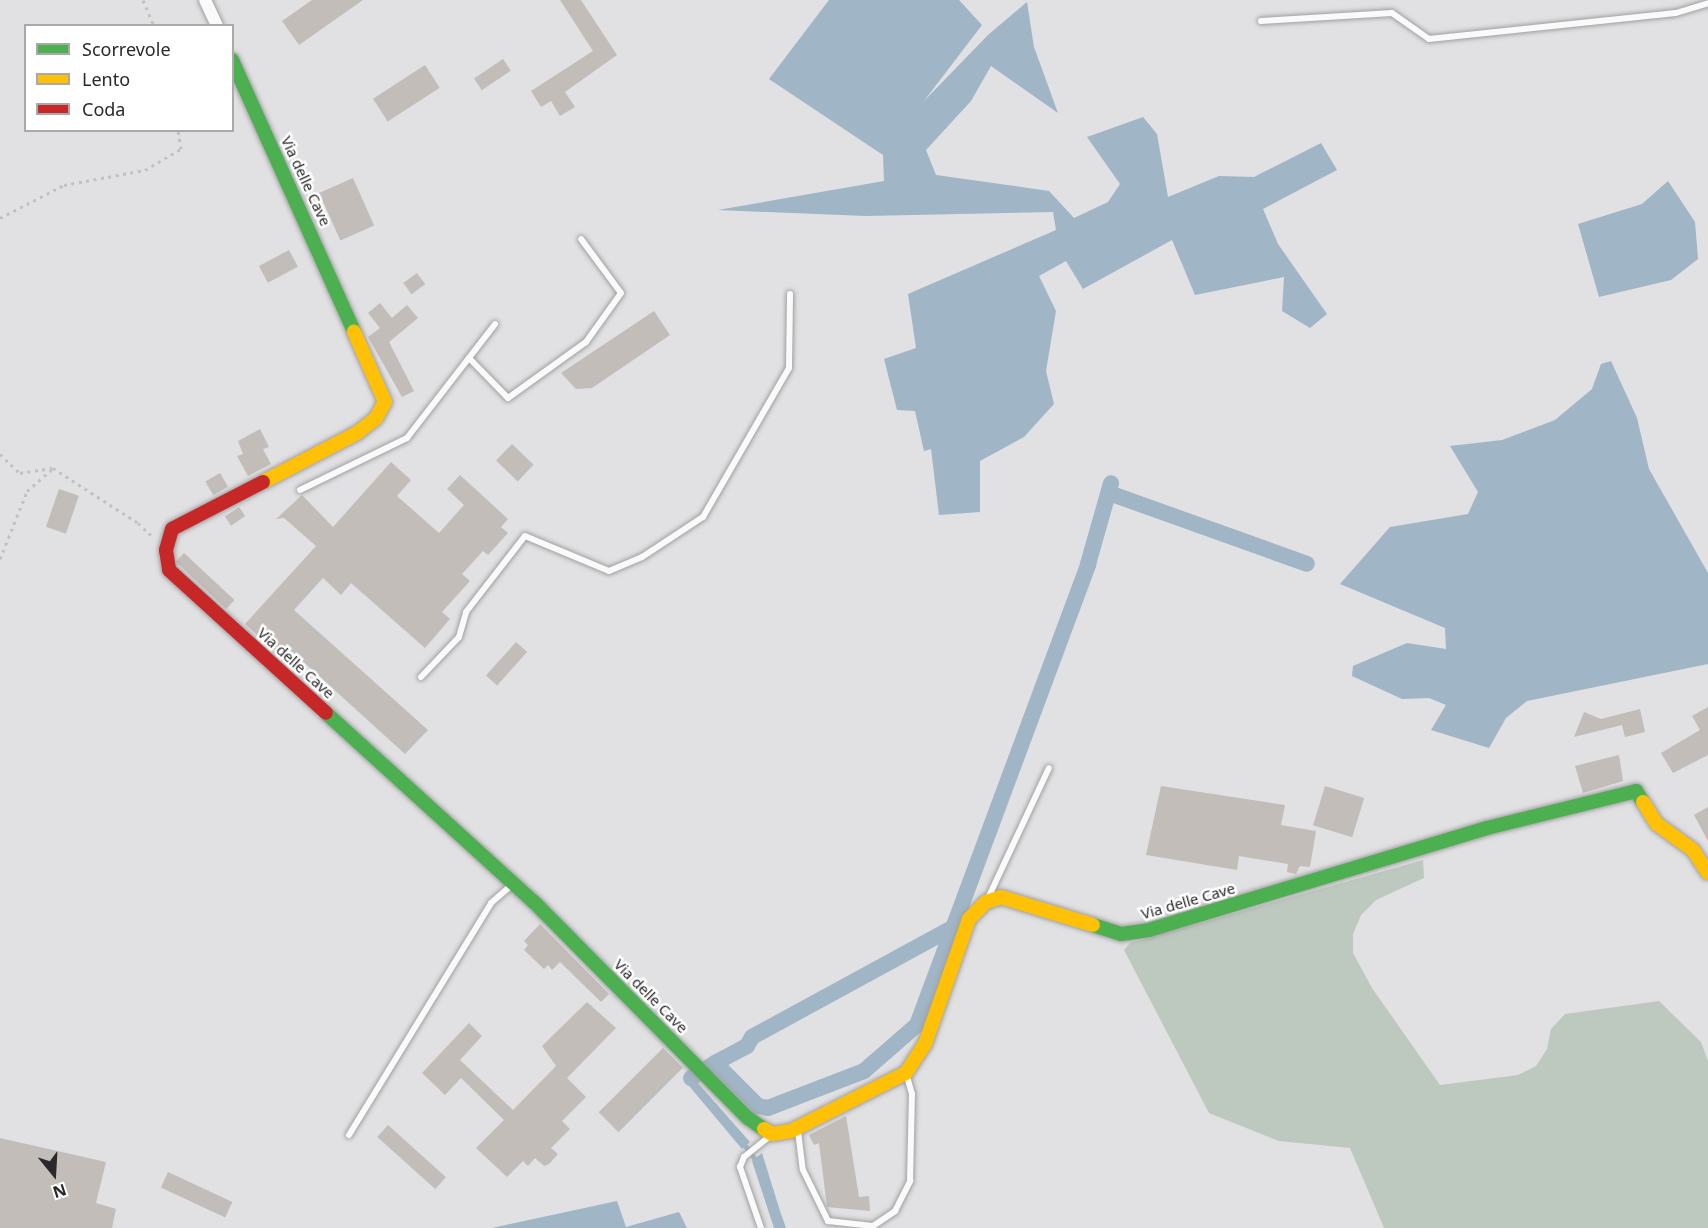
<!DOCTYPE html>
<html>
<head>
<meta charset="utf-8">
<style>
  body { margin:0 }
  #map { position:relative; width:1708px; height:1228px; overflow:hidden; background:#e1e0e2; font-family:"Noto Sans",sans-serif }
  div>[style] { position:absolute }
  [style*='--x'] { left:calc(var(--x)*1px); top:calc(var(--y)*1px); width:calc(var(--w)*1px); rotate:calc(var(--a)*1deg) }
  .green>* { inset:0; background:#bdc9bf }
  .water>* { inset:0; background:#a0b5c5 }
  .stream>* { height:4.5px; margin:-2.25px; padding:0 2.25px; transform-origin:2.25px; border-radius:2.25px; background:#a0b5c5 }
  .canal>* { height:16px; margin:-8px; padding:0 8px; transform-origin:8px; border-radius:8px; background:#a0b5c5 }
  .building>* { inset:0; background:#c2bdb8; transform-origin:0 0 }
  .path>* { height:3px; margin-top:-1.5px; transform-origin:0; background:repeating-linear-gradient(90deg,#c2c1c2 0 3px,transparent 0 7.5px) }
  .roads { filter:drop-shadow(0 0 2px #a1a0a2) drop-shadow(0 0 2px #a1a0a2) }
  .lane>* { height:6px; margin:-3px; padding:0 3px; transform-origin:3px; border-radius:3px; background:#fafafb }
  .street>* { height:12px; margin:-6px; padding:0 6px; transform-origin:6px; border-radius:6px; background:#fafafb }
  .fast>* { height:14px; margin:-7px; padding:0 7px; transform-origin:7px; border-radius:7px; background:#4caf50 }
  .slow>* { height:14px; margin:-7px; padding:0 7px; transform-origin:7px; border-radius:7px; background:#ffc107 }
  .jam>* { height:14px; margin:-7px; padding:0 7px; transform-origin:7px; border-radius:7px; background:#c62828 }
  span { translate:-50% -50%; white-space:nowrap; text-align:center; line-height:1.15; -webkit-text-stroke:5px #fff; paint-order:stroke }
  .street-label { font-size:15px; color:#29282a }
  .legend { position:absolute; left:24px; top:24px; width:210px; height:108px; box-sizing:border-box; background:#fff; border:2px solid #a9a9aa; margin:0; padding:8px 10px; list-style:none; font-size:18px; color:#29282a }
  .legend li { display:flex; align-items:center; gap:12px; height:30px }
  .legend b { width:30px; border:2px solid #a9a9aa }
  .north { position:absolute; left:24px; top:1144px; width:60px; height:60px; -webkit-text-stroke:4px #fff; paint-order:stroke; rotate:162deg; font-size:16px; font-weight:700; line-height:24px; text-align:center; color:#29282a }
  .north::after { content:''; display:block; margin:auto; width:21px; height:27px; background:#29282a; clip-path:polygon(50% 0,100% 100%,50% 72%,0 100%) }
</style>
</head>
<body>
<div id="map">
  <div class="green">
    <i style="clip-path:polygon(1423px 860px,1424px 878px,1376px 900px,1361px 915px,1353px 934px,1353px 953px,1372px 988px,1440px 1085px,1518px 1075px,1536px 1066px,1547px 1049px,1551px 1029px,1565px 1014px,1659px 1001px,1701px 1042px,1708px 1061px,1708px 1228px,1384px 1228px,1350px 1148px,1279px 1141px,1209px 1113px,1124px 950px,1130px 943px)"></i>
  </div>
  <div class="water">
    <i style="clip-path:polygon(829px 0,959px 0,982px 25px,924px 101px,988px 35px,1027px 2px,1034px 47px,1058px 113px,991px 66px,971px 101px,926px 150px,936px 175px,1049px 191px,1074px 218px,1108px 202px,1120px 184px,1087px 137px,1143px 117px,1157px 134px,1168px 197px,1219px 176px,1254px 177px,1321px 143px,1337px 170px,1263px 209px,1278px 244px,1327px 314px,1310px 328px,1282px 311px,1284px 277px,1195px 295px,1172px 240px,1083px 289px,1066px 261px,1039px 276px,1056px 311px,1046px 371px,1054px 404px,1024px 437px,980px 461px,980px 512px,939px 515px,931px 449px,924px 451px,915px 411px,897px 410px,884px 359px,916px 348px,908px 294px,1056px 230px,1053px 212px,865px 216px,718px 210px,884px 181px,883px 155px,769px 79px)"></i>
    <i style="clip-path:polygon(1668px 181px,1695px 222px,1698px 259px,1671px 280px,1599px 297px,1578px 224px,1642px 204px)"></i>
    <i style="clip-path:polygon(1611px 361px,1637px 418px,1649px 469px,1708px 573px,1708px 664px,1527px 701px,1506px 718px,1489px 748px,1431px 730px,1446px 705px,1429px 698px,1402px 699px,1352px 676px,1353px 666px,1407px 643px,1446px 649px,1445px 628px,1340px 584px,1390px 527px,1468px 514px,1478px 492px,1450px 446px,1502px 440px,1555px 420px,1592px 389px,1601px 364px)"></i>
    <i style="clip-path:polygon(690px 1074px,750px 1142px,742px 1149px,685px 1081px)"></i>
    <i style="clip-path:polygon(762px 1153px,780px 1211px,786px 1228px,774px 1228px,752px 1161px)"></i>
    <i style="clip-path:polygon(617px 1201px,626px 1227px,679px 1212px,687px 1228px,492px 1228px)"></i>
  </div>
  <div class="stream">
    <i style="--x:742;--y:1141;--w:27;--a:54"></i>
  </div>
  <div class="canal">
    <i style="--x:1109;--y:493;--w:210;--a:19.7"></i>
    <i style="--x:715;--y:1063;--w:36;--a:-28"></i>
    <i style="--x:747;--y:1046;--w:10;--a:-61"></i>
    <i style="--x:752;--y:1037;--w:232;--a:-28.6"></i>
    <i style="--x:691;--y:1078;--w:28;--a:-32"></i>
    <i style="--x:715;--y:1063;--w:61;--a:45"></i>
    <i style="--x:758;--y:1106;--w:10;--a:11"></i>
    <i style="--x:768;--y:1108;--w:103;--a:-21.1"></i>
    <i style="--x:864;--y:1071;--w:70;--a:-41"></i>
    <i style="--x:917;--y:1025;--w:492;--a:-69.6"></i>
    <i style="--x:1088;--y:564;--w:84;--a:-74.1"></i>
  </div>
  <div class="building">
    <i style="clip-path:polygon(312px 0,363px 0,299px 45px,282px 21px)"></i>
    <i style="clip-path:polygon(560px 0,581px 0,617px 55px,565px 92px,575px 107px,560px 116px,551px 101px,541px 107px,531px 91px,593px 51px)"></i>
    <i style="left:503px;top:59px;width:14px;height:35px;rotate:56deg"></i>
    <i style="left:425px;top:65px;width:27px;height:62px;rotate:57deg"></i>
    <i style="left:353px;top:178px;width:52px;height:37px;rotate:66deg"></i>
    <i style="left:289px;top:250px;width:19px;height:34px;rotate:62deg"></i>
    <i style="left:417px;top:273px;width:14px;height:17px;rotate:54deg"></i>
    <i style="clip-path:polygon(380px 303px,392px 318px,407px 305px,418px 318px,389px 342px,414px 391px,402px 397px,368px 337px,380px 328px,368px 313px)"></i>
    <i style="clip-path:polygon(654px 311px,670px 335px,592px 388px,576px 389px,561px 373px)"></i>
    <i style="clip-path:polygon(260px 429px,269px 447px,263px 449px,271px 464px,248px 476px,237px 456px,243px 454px,238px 441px)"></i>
    <i style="left:512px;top:444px;width:30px;height:23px;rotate:44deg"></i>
    <i style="clip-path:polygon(391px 462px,411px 480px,397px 496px,439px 533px,464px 505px,447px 489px,460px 475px,508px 519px,501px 527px,508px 533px,488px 555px,483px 551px,462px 574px,470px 581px,442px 612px,450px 619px,425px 648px,351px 583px,341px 595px,323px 578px,294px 610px,428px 730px,405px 754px,287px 647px,280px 655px,245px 624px,316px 546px,284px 518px,276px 519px,302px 495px,333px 527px)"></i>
    <i style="left:220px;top:473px;width:16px;height:17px;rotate:60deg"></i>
    <i style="left:59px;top:489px;width:21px;height:40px;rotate:19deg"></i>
    <i style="left:239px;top:507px;width:11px;height:17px;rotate:56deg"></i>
    <i style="left:184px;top:553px;width:69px;height:12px;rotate:43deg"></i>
    <i style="left:516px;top:642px;width:15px;height:45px;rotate:42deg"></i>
    <i style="clip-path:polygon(1708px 707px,1708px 755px,1673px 773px,1661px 753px,1700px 730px,1692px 716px)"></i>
    <i style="clip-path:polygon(1640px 709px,1645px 732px,1625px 737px,1622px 725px,1574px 737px,1584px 712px,1601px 719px)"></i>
    <i style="clip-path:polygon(1619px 755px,1623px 781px,1583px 793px,1575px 766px)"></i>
    <i style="clip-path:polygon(1161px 786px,1285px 805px,1281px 825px,1316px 831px,1310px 867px,1300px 866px,1296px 874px,1287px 872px,1288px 864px,1239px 856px,1237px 870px,1146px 855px)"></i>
    <i style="left:1325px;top:786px;width:41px;height:41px;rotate:17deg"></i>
    <i style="clip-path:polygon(1708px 807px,1708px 841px,1694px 815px)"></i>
    <i style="clip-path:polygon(540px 924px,609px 994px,601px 1002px,560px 962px,552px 970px,548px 965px,544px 969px,524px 950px,528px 945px,524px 941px)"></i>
    <i style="clip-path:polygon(587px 1002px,616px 1028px,567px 1078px,586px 1097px,562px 1121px,570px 1129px,551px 1148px,558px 1154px,549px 1164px,544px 1166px,535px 1158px,528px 1166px,523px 1161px,507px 1177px,476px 1148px,504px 1120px,461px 1078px,445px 1095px,422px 1073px,469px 1023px,482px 1036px,460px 1060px,513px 1110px,556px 1066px,542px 1046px)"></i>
    <i style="left:663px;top:1048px;width:28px;height:91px;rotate:45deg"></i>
    <i style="clip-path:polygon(846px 1116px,859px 1197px,869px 1196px,870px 1211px,827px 1207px,819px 1143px,814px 1145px,809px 1135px)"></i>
    <i style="left:388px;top:1125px;width:78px;height:16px;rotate:42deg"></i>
    <i style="clip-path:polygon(0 1138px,106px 1162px,96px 1203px,116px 1209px,112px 1228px,0 1228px)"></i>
    <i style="left:168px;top:1172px;width:71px;height:17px;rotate:25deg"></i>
  </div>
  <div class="path">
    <i style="--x:143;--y:0;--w:28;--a:67"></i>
    <i style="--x:0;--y:218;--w:72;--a:-27.3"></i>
    <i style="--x:64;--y:185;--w:82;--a:-10.5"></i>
    <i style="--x:145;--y:170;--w:42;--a:-30.3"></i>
    <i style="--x:181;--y:149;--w:19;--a:-99"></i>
    <i style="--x:0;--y:454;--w:28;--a:44"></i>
    <i style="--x:20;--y:473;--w:33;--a:-9"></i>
    <i style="--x:53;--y:468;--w:101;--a:32.9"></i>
    <i style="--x:138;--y:523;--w:22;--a:43"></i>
    <i style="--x:0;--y:559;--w:73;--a:-68.3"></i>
    <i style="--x:27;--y:491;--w:33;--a:-41"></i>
  </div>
  <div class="roads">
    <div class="lane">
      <i style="--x:1261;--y:21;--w:131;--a:-3.5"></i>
      <i style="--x:1392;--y:13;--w:45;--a:35.1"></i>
      <i style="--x:1429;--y:39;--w:248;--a:-6"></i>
      <i style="--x:1676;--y:13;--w:34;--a:-17"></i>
      <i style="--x:469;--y:358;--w:56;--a:45.7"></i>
      <i style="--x:508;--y:398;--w:96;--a:-35.7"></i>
      <i style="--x:586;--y:342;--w:60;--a:-54.5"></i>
      <i style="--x:621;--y:293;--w:67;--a:-126.5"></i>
      <i style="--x:300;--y:490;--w:119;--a:-25.9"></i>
      <i style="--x:407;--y:438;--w:144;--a:-52.3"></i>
      <i style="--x:421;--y:677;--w:55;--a:-46.5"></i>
      <i style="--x:459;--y:637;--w:26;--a:-74"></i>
      <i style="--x:466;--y:612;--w:96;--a:-52.2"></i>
      <i style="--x:525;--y:536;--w:91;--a:22.6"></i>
      <i style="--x:609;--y:571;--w:36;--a:-23"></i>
      <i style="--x:642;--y:557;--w:73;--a:-33.3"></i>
      <i style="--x:703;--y:517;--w:172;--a:-60"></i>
      <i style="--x:789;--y:368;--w:74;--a:-89.2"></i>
      <i style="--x:989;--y:896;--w:141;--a:-64.9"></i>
      <i style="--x:798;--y:1131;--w:39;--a:83"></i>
      <i style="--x:803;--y:1170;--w:57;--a:63.9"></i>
      <i style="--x:828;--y:1221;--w:45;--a:6.3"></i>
      <i style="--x:873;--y:1226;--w:27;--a:-34"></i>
      <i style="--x:895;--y:1211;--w:34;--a:-63"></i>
      <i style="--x:910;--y:1181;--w:87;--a:-88.7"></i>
      <i style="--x:912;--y:1094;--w:19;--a:-106"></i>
      <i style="--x:349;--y:1135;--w:272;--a:-58.5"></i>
      <i style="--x:491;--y:903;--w:28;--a:-41"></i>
      <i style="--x:761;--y:1228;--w:65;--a:-109"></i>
      <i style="--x:740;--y:1167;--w:11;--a:-68"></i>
      <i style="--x:744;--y:1157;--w:35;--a:-39"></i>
    </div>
    <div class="street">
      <i style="--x:205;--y:0;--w:29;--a:65"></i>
    </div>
    <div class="fast">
      <i style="--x:232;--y:60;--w:298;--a:65.8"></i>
      <i style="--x:326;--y:713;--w:281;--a:42.3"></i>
      <i style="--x:534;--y:902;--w:304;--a:45.3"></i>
      <i style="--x:748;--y:1118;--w:19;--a:35"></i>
      <i style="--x:1093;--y:925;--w:29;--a:18"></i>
      <i style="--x:1121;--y:934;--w:28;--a:-8"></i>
      <i style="--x:1149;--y:930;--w:353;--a:-16.8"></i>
      <i style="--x:1487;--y:828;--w:154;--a:-13.9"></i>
      <i style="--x:1636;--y:791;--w:13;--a:58"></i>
    </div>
    <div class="slow">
      <i style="--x:263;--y:482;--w:106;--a:-27.5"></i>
      <i style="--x:357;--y:433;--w:24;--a:-38"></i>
      <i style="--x:376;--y:418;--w:18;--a:-61"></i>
      <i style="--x:385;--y:402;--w:77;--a:-113.9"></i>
      <i style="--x:1643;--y:802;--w:26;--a:58"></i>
      <i style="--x:1657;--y:824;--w:44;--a:35.8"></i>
      <i style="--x:1693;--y:850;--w:27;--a:57"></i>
      <i style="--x:764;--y:1129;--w:9;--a:32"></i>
      <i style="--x:772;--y:1134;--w:19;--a:-9"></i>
      <i style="--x:791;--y:1131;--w:129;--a:-26.8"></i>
      <i style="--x:906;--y:1073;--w:35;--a:-57"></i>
      <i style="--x:925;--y:1044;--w:133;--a:-70.6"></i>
      <i style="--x:969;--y:919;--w:24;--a:-45"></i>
      <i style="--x:986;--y:902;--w:16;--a:-18"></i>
      <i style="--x:1001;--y:897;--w:96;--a:16.9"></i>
    </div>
    <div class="jam">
      <i style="--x:263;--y:482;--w:102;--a:152.7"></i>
      <i style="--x:172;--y:529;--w:22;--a:106"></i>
      <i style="--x:166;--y:550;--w:20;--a:81"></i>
      <i style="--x:169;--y:570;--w:212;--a:42.3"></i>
    </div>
  </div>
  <div class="street-label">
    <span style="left:306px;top:181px;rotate:65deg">Via delle Cave</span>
    <span style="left:296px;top:663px;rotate:42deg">Via delle Cave</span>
    <span style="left:1188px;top:901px;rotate:-16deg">Via delle Cave</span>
    <span style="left:651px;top:996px;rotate:45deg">Via delle Cave</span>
  </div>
  <ul class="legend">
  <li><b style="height:8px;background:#4caf50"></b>Scorrevole</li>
  <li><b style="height:8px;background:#ffc107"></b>Lento</li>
  <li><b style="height:8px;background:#c62828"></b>Coda</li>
  </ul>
  <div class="north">N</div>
</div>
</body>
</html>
